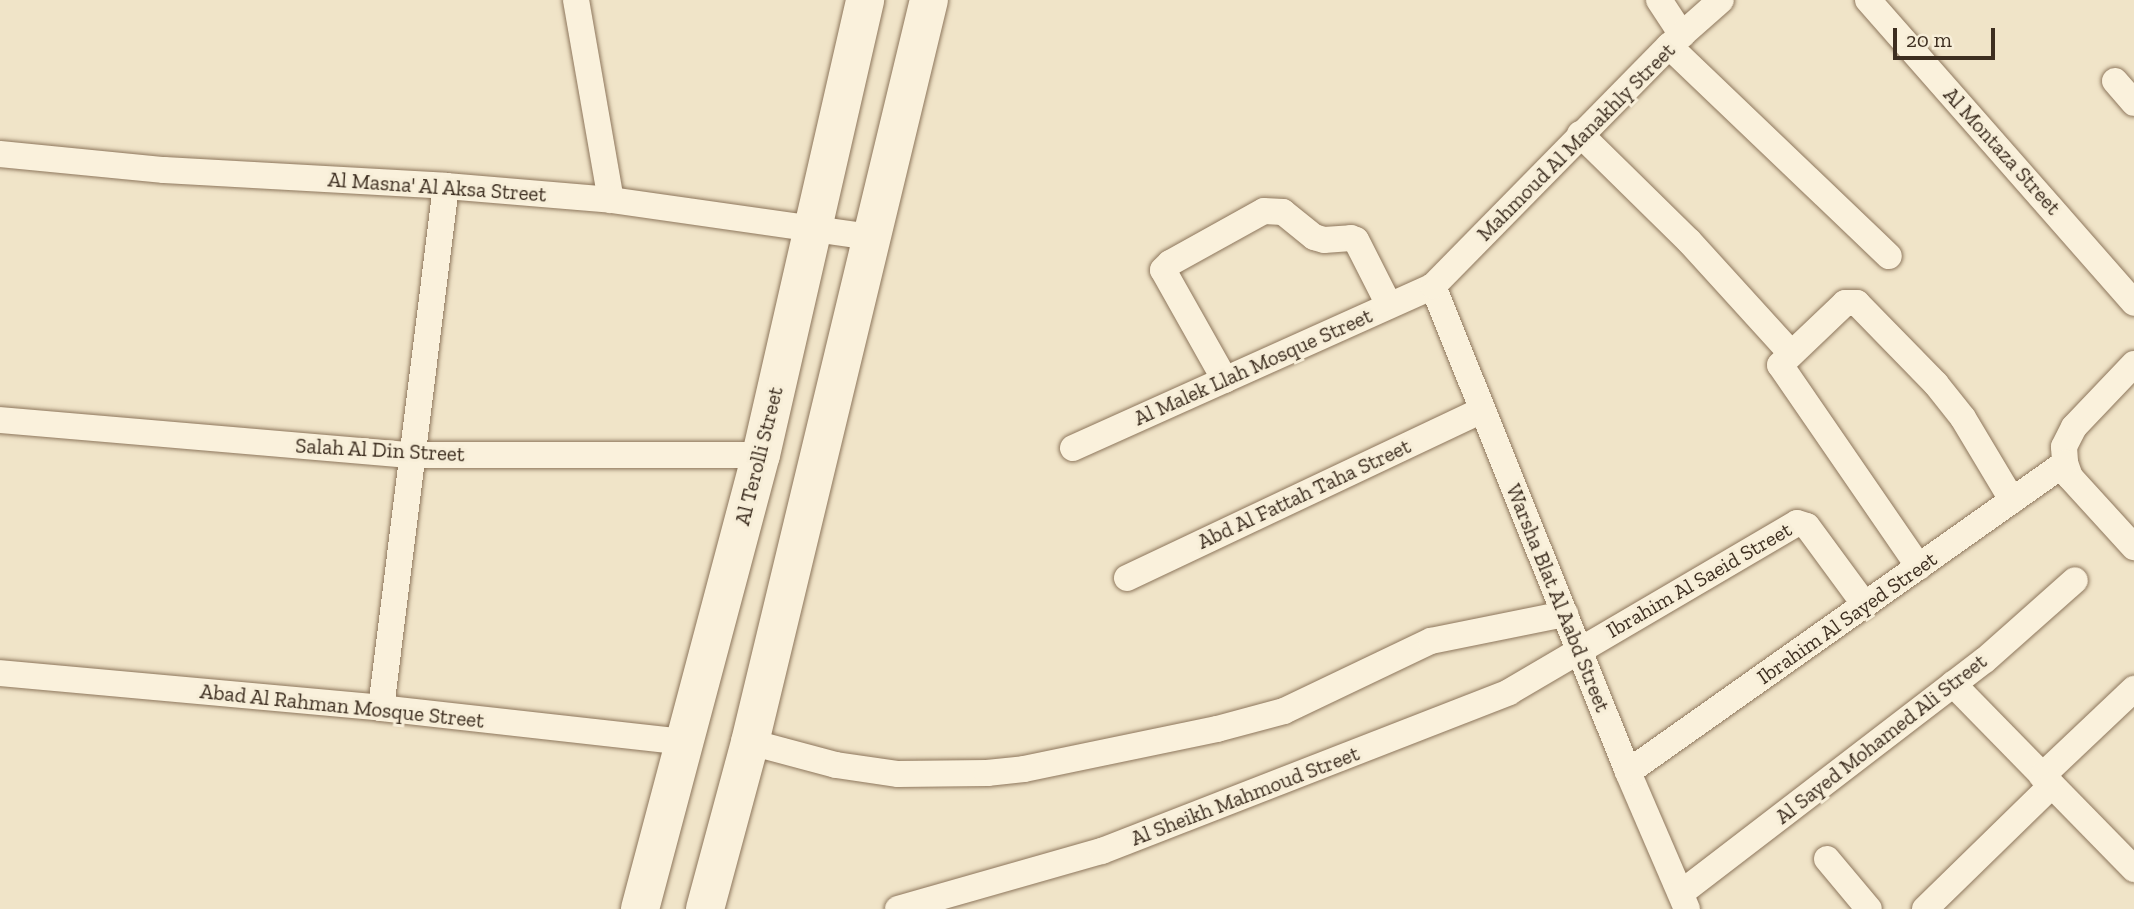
<!DOCTYPE html>
<html>
<head>
<meta charset="utf-8">
<style>
  body { margin:0 }
  #map { position:relative; width:2134px; height:909px; overflow:hidden; background:#f0e4c8; font-family:"Zilla Slab",serif }
  div>[style] { position:absolute }
  [style*='--x'] { left:calc(var(--x)*1px); top:calc(var(--y)*1px); width:calc(var(--w)*1px); rotate:calc(var(--a)*1deg) }
  .roads { filter:drop-shadow(0 0 2px #8d765c) drop-shadow(0 0 2px #8d765c) }
  .street>* { height:26px; margin:-13px; padding:0 13px; transform-origin:13px; border-radius:13px; background:#faf1dc }
  .secondary>* { height:38px; margin:-19px; padding:0 19px; transform-origin:19px; border-radius:19px; background:#faf1dc }
  span { translate:-50% -50%; white-space:nowrap; text-align:center; line-height:1.15; -webkit-text-stroke:6px #f7eed8; paint-order:stroke }
  .street-label { font-size:21px; color:#3d2e20 }
  .scale { position:absolute; left:1893px; top:28px; width:102px; height:32px; box-sizing:border-box; border:4px solid #3d2e20; border-top:0; padding-left:9px; font-size:21px; line-height:24px; white-space:nowrap; color:#3d2e20; -webkit-text-stroke:5px #f7eed8; paint-order:stroke }
</style>
</head>
<body>
<div id="map">
  <div class="roads">
    <div class="street">
      <i style="--x:576;--y:0;--w:203;--a:80.1"></i>
      <i style="--x:1659;--y:0;--w:42;--a:56.7"></i>
      <i style="--x:1868;--y:0;--w:403;--a:48.7"></i>
      <i style="--x:1669;--y:46;--w:304;--a:43.7"></i>
      <i style="--x:2115;--y:81;--w:29;--a:49"></i>
      <i style="--x:1580;--y:134;--w:153;--a:44.5"></i>
      <i style="--x:1689;--y:241;--w:151;--a:47.7"></i>
      <i style="--x:0;--y:154;--w:165;--a:5.6"></i>
      <i style="--x:164;--y:170;--w:282;--a:3.2"></i>
      <i style="--x:446;--y:186;--w:166;--a:4.8"></i>
      <i style="--x:611;--y:200;--w:263;--a:8.1"></i>
      <i style="--x:1433;--y:286;--w:524;--a:68.14"></i>
      <i style="--x:1628;--y:772;--w:149;--a:66.7"></i>
      <i style="--x:2134;--y:364;--w:87;--a:133.6"></i>
      <i style="--x:2074;--y:427;--w:22;--a:117"></i>
      <i style="--x:2064;--y:447;--w:16;--a:86"></i>
      <i style="--x:2065;--y:463;--w:15;--a:70"></i>
      <i style="--x:2070;--y:477;--w:95;--a:47.6"></i>
      <i style="--x:1225;--y:380;--w:126;--a:-119.4"></i>
      <i style="--x:1163;--y:270;--w:10;--a:-45"></i>
      <i style="--x:1170;--y:263;--w:107;--a:-29"></i>
      <i style="--x:1264;--y:211;--w:19;--a:3"></i>
      <i style="--x:1283;--y:212;--w:40;--a:39"></i>
      <i style="--x:1314;--y:237;--w:10;--a:17"></i>
      <i style="--x:1324;--y:240;--w:27;--a:-4"></i>
      <i style="--x:1351;--y:238;--w:5;--a:22"></i>
      <i style="--x:1356;--y:240;--w:73;--a:63.1"></i>
      <i style="--x:0;--y:420;--w:413;--a:4.9"></i>
      <i style="--x:412;--y:455;--w:349;--a:0"></i>
      <i style="--x:1073;--y:448;--w:395;--a:-24.2"></i>
      <i style="--x:1433;--y:286;--w:337;--a:-45.5"></i>
      <i style="--x:1669;--y:46;--w:69;--a:-41.5"></i>
      <i style="--x:1919;--y:567;--w:245;--a:-124.5"></i>
      <i style="--x:1780;--y:365;--w:90;--a:-43.6"></i>
      <i style="--x:1845;--y:303;--w:12;--a:0"></i>
      <i style="--x:1857;--y:303;--w:113;--a:45.7"></i>
      <i style="--x:1936;--y:384;--w:43;--a:51.5"></i>
      <i style="--x:1963;--y:418;--w:96;--a:59.1"></i>
      <i style="--x:1127;--y:578;--w:393;--a:-25.3"></i>
      <i style="--x:0;--y:673;--w:383;--a:5.2"></i>
      <i style="--x:381;--y:708;--w:305;--a:6.4"></i>
      <i style="--x:1953;--y:684;--w:259;--a:45.6"></i>
      <i style="--x:381;--y:708;--w:526;--a:-82.9"></i>
      <i style="--x:750;--y:742;--w:89;--a:15"></i>
      <i style="--x:836;--y:765;--w:63;--a:8.3"></i>
      <i style="--x:898;--y:774;--w:89;--a:-0.6"></i>
      <i style="--x:987;--y:773;--w:37;--a:-6"></i>
      <i style="--x:1024;--y:769;--w:197;--a:-11.7"></i>
      <i style="--x:1217;--y:729;--w:69;--a:-15"></i>
      <i style="--x:1284;--y:711;--w:163;--a:-25.5"></i>
      <i style="--x:1431;--y:641;--w:137;--a:-11.4"></i>
      <i style="--x:1628;--y:772;--w:535;--a:-35.26"></i>
      <i style="--x:2042;--y:776;--w:127;--a:-43.4"></i>
      <i style="--x:1827;--y:859;--w:65;--a:50"></i>
      <i style="--x:1681;--y:893;--w:383;--a:-37.5"></i>
      <i style="--x:1985;--y:660;--w:120;--a:-41.6"></i>
      <i style="--x:898;--y:909;--w:212;--a:-15.9"></i>
      <i style="--x:1102;--y:851;--w:437;--a:-21.3"></i>
      <i style="--x:1509;--y:692;--w:334;--a:-30.4"></i>
      <i style="--x:1797;--y:523;--w:10;--a:17"></i>
      <i style="--x:1807;--y:526;--w:98;--a:53.7"></i>
      <i style="--x:1925;--y:909;--w:177;--a:-44.3"></i>
    </div>
    <div class="secondary">
      <i style="--x:640;--y:909;--w:470;--a:-75.1"></i>
      <i style="--x:761;--y:455;--w:467;--a:-77.1"></i>
      <i style="--x:705;--y:909;--w:173;--a:-74.9"></i>
      <i style="--x:750;--y:742;--w:763;--a:-76.44"></i>
    </div>
  </div>
  <div class="street-label">
    <span style="left:1576px;top:142px;rotate:-45deg">Mahmoud Al Manakhly Street</span>
    <span style="left:2002px;top:151px;rotate:48deg">Al Montaza Street</span>
    <span style="left:437px;top:187px;rotate:4deg">Al Masna' Al Aksa Street</span>
    <span style="left:1253px;top:367px;rotate:-24deg">Al Malek Llah Mosque Street</span>
    <span style="left:380px;top:450px;rotate:3deg">Salah Al Din Street</span>
    <span style="left:759px;top:456px;rotate:-76deg">Al Terolli Street</span>
    <span style="left:1304px;top:494px;rotate:-25deg">Abd Al Fattah Taha Street</span>
    <span style="left:1699px;top:580px;rotate:-30deg">Ibrahim Al Saeid Street</span>
    <span style="left:1558px;top:598px;rotate:68deg">Warsha Blat Al Aabd Street</span>
    <span style="left:1847px;top:618px;rotate:-35deg">Ibrahim Al Sayed Street</span>
    <span style="left:342px;top:706px;rotate:6deg">Abad Al Rahman Mosque Street</span>
    <span style="left:1881px;top:739px;rotate:-38deg">Al Sayed Mohamed Ali Street</span>
    <span style="left:1245px;top:796px;rotate:-21deg">Al Sheikh Mahmoud Street</span>
  </div>
  <div class="scale">20 m</div>
</div>
</body>
</html>
